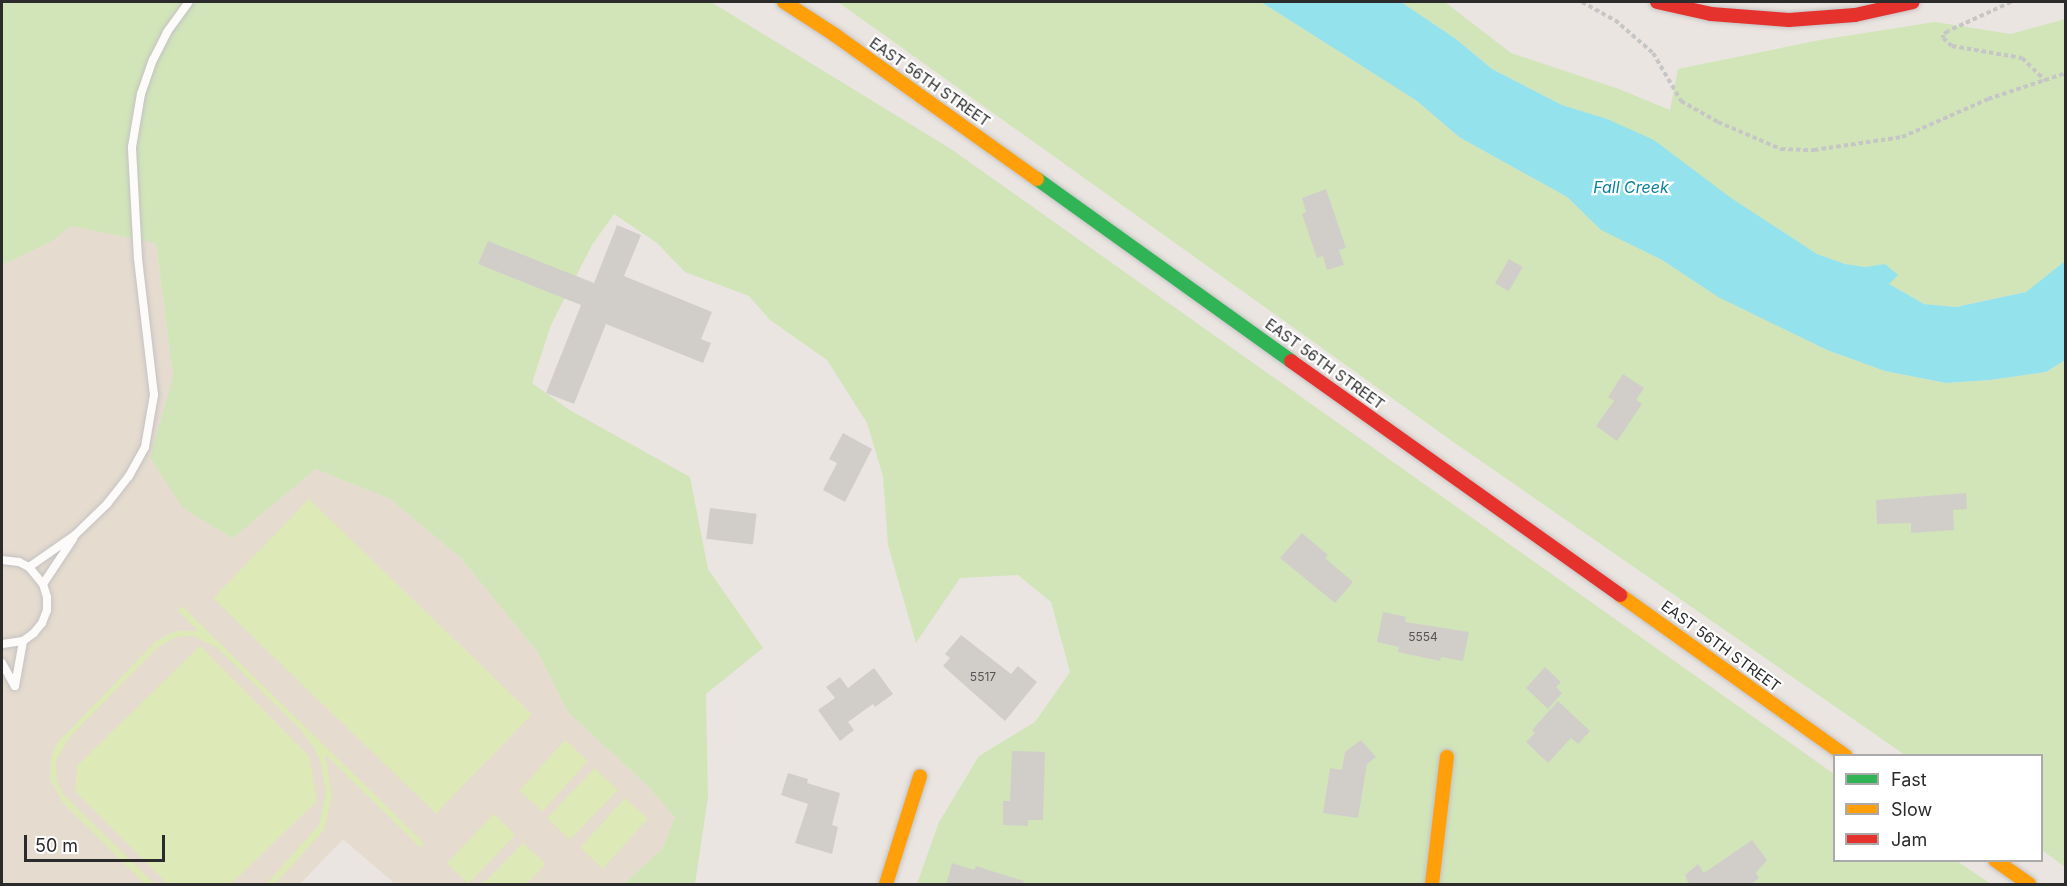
<!DOCTYPE html>
<html>
<head>
<meta charset="utf-8">
<style>
  body { margin:0 }
  #map { position:relative; width:2067px; height:886px; overflow:hidden; background:#eae5e0; font-family:Inter,sans-serif }
  div>[style] { position:absolute }
  [style*='--x'] { left:calc(var(--x)*1px); top:calc(var(--y)*1px); width:calc(var(--w)*1px); rotate:calc(var(--a)*1deg) }
  .education>* { inset:0; background:#e5dbcf }
  .green>* { inset:0; background:#d1e5b9 }
  .pitch>* { inset:0; background:#dde9b6; transform-origin:0 0 }
  .water>* { inset:0; background:#94e2ec }
  .building>* { inset:0; background:#d1ceca; transform-origin:0 0 }
  .path>* { height:4px; margin-top:-2px; transform-origin:0; background:repeating-linear-gradient(90deg,#c6c6c6 0 4.5px,transparent 0 7.5px) }
  .roads { filter:drop-shadow(0 0 2px #c4c2c2) drop-shadow(0 0 2px #c4c2c2) }
  .lane>* { height:8px; margin:-4px; padding:0 4px; transform-origin:4px; border-radius:4px; background:#fcfbfa }
  .fast>* { height:14px; margin:-7px; padding:0 7px; transform-origin:7px; border-radius:7px; background:#30b455 }
  .slow>* { height:14px; margin:-7px; padding:0 7px; transform-origin:7px; border-radius:7px; background:#ff9f0a }
  .jam>* { height:14px; margin:-7px; padding:0 7px; transform-origin:7px; border-radius:7px; background:#e5322d }
  span { translate:-50% -50%; white-space:nowrap; text-align:center; line-height:1.15; -webkit-text-stroke:4.5px #fff; paint-order:stroke }
  .number-label { font-size:12px; color:#555454 }
  .number-label span { -webkit-text-stroke-width:0 }
  .street-label { font-size:15px; color:#2b2b2b }
  .water-label { font-size:16px; color:#0b81a0; font-style:italic }
  .frame { position:absolute; inset:0; border:3px solid #2b2b2b; pointer-events:none }
  .legend { position:absolute; left:1833px; top:754px; width:210px; height:108px; box-sizing:border-box; background:#fff; border:2px solid #aaa; margin:0; padding:8px 10px; list-style:none; font-size:18px; color:#2b2b2b }
  .legend li { display:flex; align-items:center; gap:12px; height:30px }
  .legend b { width:30px; border:2px solid #aaa }
  .scale { position:absolute; left:24px; top:835px; width:141px; height:27px; box-sizing:border-box; border:3px solid #2b2b2b; border-top:0; padding-left:8px; font-size:18px; line-height:21px; white-space:nowrap; color:#2b2b2b; -webkit-text-stroke:4px #fff; paint-order:stroke }
</style>
</head>
<body>
<div id="map">
  <div class="education">
    <i style="clip-path:polygon(71px 225px,156px 243px,173px 377px,150px 457px,233px 538px,316px 469px,390px 499px,461px 558px,539px 654px,568px 712px,647px 785px,676px 817px,663px 848px,624px 884px,395px 884px,343px 839px,300px 884px,2px 884px,2px 265px,51px 242px)"></i>
  </div>
  <div class="green">
    <i style="clip-path:polygon(2px 2px,711px 2px,951px 149px,1834px 774px,1834px 860px,1957px 861px,1991px 884px,917px 884px,939px 822px,979px 756px,1035px 722px,1070px 672px,1051px 602px,1018px 575px,960px 578px,916px 643px,888px 545px,883px 476px,867px 423px,827px 360px,770px 320px,749px 296px,685px 272px,657px 243px,614px 214px,592px 245px,551px 325px,532px 383px,568px 409px,690px 477px,708px 569px,763px 648px,706px 694px,708px 797px,695px 884px,624px 884px,663px 848px,675px 817px,647px 785px,568px 712px,539px 654px,461px 558px,390px 499px,316px 469px,233px 538px,183px 508px,150px 457px,173px 377px,156px 243px,71px 226px,51px 242px,2px 265px)"></i>
    <i style="clip-path:polygon(838px 2px,1261px 2px,1417px 101px,1459px 137px,1567px 197px,1601px 230px,1662px 260px,1718px 297px,1827px 350px,1885px 371px,1946px 383px,1991px 380px,2046px 372px,2065px 360px,2065px 867px,2042px 850px,2042px 756px,1905px 755px,1452px 441px)"></i>
    <i style="clip-path:polygon(1401px 2px,1445px 2px,1511px 53px,1619px 89px,1670px 110px,1678px 69px,1820px 40px,1935px 22px,2011px 34px,2065px 19px,2065px 261px,2026px 292px,1956px 307px,1924px 304px,1889px 284px,1886px 264px,1865px 267px,1845px 264px,1817px 254px,1607px 119px,1562px 105px,1492px 69px,1456px 39px)"></i>
  </div>
  <div class="pitch">
    <i style="left:309px;top:499px;width:310px;height:138px;rotate:44deg"></i>
    <i style="clip-path:polygon(182px 606px,424px 843px,420px 847px,325px 754px,332px 796px,324px 830px,275px 884px,266px 884px,319px 825px,326px 792px,321px 763px,313px 746px,300px 729px,216px 647px,194px 636px,177px 637px,158px 647px,70px 737px,56px 761px,57px 781px,63px 794px,155px 884px,145px 884px,63px 803px,50px 779px,51px 758px,56px 744px,156px 641px,175px 631px,198px 631px,178px 611px)"></i>
    <i style="clip-path:polygon(200px 646px,309px 756px,317px 801px,231px 884px,168px 884px,75px 791px,77px 766px)"></i>
    <i style="left:565px;top:740px;width:31px;height:68px;rotate:42deg"></i>
    <i style="left:595px;top:768px;width:32px;height:69px;rotate:44deg"></i>
    <i style="left:625px;top:798px;width:31px;height:67px;rotate:42deg"></i>
    <i style="left:494px;top:814px;width:30px;height:68px;rotate:44deg"></i>
    <i style="clip-path:polygon(523px 843px,546px 864px,526px 884px,483px 884px)"></i>
  </div>
  <div class="water">
    <i style="clip-path:polygon(1261px 2px,1401px 2px,1456px 39px,1492px 69px,1562px 105px,1607px 119px,1654px 140px,1731px 198px,1817px 254px,1845px 264px,1865px 267px,1885px 264px,1898px 275px,1889px 284px,1924px 304px,1956px 307px,2026px 292px,2065px 261px,2065px 360px,2046px 372px,1990px 380px,1946px 383px,1885px 371px,1827px 350px,1718px 297px,1662px 260px,1601px 230px,1567px 197px,1459px 137px,1417px 101px)"></i>
  </div>
  <div class="building">
    <i style="clip-path:polygon(1326px 189px,1346px 248px,1339px 250px,1344px 265px,1327px 270px,1323px 256px,1317px 258px,1302px 214px,1306px 212px,1302px 198px)"></i>
    <i style="clip-path:polygon(617px 225px,641px 235px,624px 276px,712px 312px,701px 339px,711px 343px,703px 363px,606px 324px,574px 404px,546px 393px,581px 305px,478px 264px,488px 241px,594px 283px)"></i>
    <i style="left:1509px;top:259px;width:16px;height:28px;rotate:30deg"></i>
    <i style="clip-path:polygon(1623px 374px,1644px 388px,1636px 400px,1642px 404px,1617px 441px,1596px 426px,1614px 401px,1608px 397px)"></i>
    <i style="clip-path:polygon(843px 433px,872px 449px,845px 502px,823px 490px,837px 463px,829px 459px)"></i>
    <i style="clip-path:polygon(1966px 493px,1967px 509px,1953px 510px,1954px 530px,1911px 533px,1911px 523px,1877px 524px,1876px 500px)"></i>
    <i style="left:710px;top:508px;width:47px;height:31px;rotate:7deg"></i>
    <i style="clip-path:polygon(1302px 533px,1328px 555px,1325px 558px,1353px 582px,1335px 603px,1280px 558px)"></i>
    <i style="clip-path:polygon(1383px 612px,1406px 617px,1405px 622px,1469px 632px,1463px 661px,1441px 657px,1440px 661px,1398px 652px,1399px 647px,1377px 642px)"></i>
    <i style="clip-path:polygon(961px 635px,1011px 674px,1018px 666px,1037px 682px,1005px 721px,943px 666px,950px 658px,945px 654px)"></i>
    <i style="clip-path:polygon(1545px 667px,1561px 682px,1556px 687px,1562px 693px,1548px 709px,1526px 688px)"></i>
    <i style="clip-path:polygon(874px 668px,893px 694px,875px 707px,873px 704px,848px 722px,854px 730px,840px 741px,818px 710px,835px 698px,826px 687px,840px 677px,848px 688px)"></i>
    <i style="clip-path:polygon(1558px 701px,1590px 731px,1578px 744px,1571px 738px,1548px 763px,1526px 742px,1535px 733px,1532px 730px)"></i>
    <i style="clip-path:polygon(1361px 740px,1376px 757px,1367px 764px,1358px 818px,1323px 813px,1330px 768px,1342px 770px,1345px 752px)"></i>
    <i style="clip-path:polygon(1012px 751px,1045px 752px,1043px 820px,1028px 820px,1028px 826px,1003px 825px,1003px 801px,1010px 801px)"></i>
    <i style="clip-path:polygon(788px 773px,808px 779px,807px 783px,840px 793px,832px 825px,838px 827px,832px 854px,795px 843px,808px 804px,781px 795px)"></i>
    <i style="clip-path:polygon(1752px 840px,1767px 860px,1756px 873px,1759px 878px,1751px 885px,1689px 885px,1685px 875px,1698px 864px,1704px 873px)"></i>
    <i style="clip-path:polygon(952px 863px,974px 870px,976px 866px,1024px 881px,1023px 885px,946px 885px)"></i>
  </div>
  <div class="path">
    <i style="--x:1582;--y:2;--w:38;--a:29"></i>
    <i style="--x:1615;--y:20;--w:50;--a:41"></i>
    <i style="--x:1653;--y:53;--w:56;--a:59.7"></i>
    <i style="--x:1681;--y:101;--w:43;--a:29.6"></i>
    <i style="--x:1718;--y:122;--w:69;--a:23.2"></i>
    <i style="--x:1781;--y:149;--w:33;--a:2"></i>
    <i style="--x:1814;--y:150;--w:89;--a:-8.4"></i>
    <i style="--x:1902;--y:137;--w:94;--a:-23.8"></i>
    <i style="--x:1988;--y:99;--w:82;--a:-18.4"></i>
    <i style="--x:2011;--y:2;--w:69;--a:155.3"></i>
    <i style="--x:1948;--y:31;--w:6;--a:141"></i>
    <i style="--x:1943;--y:35;--w:3;--a:90"></i>
    <i style="--x:1943;--y:38;--w:12;--a:42"></i>
    <i style="--x:1952;--y:46;--w:71;--a:9.7"></i>
    <i style="--x:2022;--y:58;--w:32;--a:44"></i>
  </div>
  <div class="roads">
    <div class="lane">
      <i style="--x:2;--y:560;--w:17;--a:7"></i>
      <i style="--x:19;--y:562;--w:11;--a:27"></i>
      <i style="--x:29;--y:567;--w:22;--a:51"></i>
      <i style="--x:43;--y:584;--w:14;--a:73"></i>
      <i style="--x:47;--y:597;--w:13;--a:90"></i>
      <i style="--x:47;--y:610;--w:14;--a:111"></i>
      <i style="--x:42;--y:623;--w:13;--a:129"></i>
      <i style="--x:34;--y:633;--w:14;--a:144"></i>
      <i style="--x:23;--y:641;--w:21;--a:172"></i>
      <i style="--x:29;--y:567;--w:56;--a:-34.8"></i>
      <i style="--x:75;--y:535;--w:45;--a:-44.1"></i>
      <i style="--x:107;--y:504;--w:36;--a:-52"></i>
      <i style="--x:129;--y:476;--w:33;--a:-61"></i>
      <i style="--x:145;--y:447;--w:53;--a:-80.2"></i>
      <i style="--x:154;--y:395;--w:137;--a:-96.7"></i>
      <i style="--x:138;--y:259;--w:112;--a:-93.1"></i>
      <i style="--x:132;--y:147;--w:54;--a:-80.4"></i>
      <i style="--x:141;--y:94;--w:36;--a:-71"></i>
      <i style="--x:153;--y:60;--w:31;--a:-63"></i>
      <i style="--x:167;--y:32;--w:37;--a:-54"></i>
      <i style="--x:43;--y:584;--w:54;--a:-56.3"></i>
      <i style="--x:2;--y:663;--w:26;--a:61"></i>
      <i style="--x:15;--y:686;--w:46;--a:-79.9"></i>
    </div>
    <div class="fast">
      <i style="--x:1037;--y:179;--w:312;--a:35.6"></i>
    </div>
    <div class="slow">
      <i style="--x:784;--y:2;--w:61;--a:32.9"></i>
      <i style="--x:835;--y:35;--w:248;--a:35.5"></i>
      <i style="--x:1620;--y:595;--w:277;--a:35.5"></i>
      <i style="--x:1995;--y:860;--w:42;--a:35.2"></i>
      <i style="--x:886;--y:884;--w:113;--a:-72.5"></i>
      <i style="--x:1432;--y:884;--w:128;--a:-83.3"></i>
    </div>
    <div class="jam">
      <i style="--x:1657;--y:2;--w:55;--a:12.5"></i>
      <i style="--x:1711;--y:14;--w:78;--a:4.4"></i>
      <i style="--x:1789;--y:20;--w:66;--a:-4.3"></i>
      <i style="--x:1855;--y:15;--w:59;--a:-12.6"></i>
      <i style="--x:1291;--y:361;--w:404;--a:35.4"></i>
    </div>
  </div>
  <div class="number-label">
    <span style="left:1423px;top:637px">5554</span>
    <span style="left:983px;top:677px">5517</span>
  </div>
  <div class="street-label">
    <span style="left:930px;top:82px;rotate:35deg">EAST 56TH STREET</span>
    <span style="left:1325px;top:364px;rotate:36deg">EAST 56TH STREET</span>
    <span style="left:1721px;top:646px;rotate:36deg">EAST 56TH STREET</span>
  </div>
  <div class="water-label">
    <span style="left:1631px;top:187px">Fall Creek</span>
  </div>
  <div class="frame"></div>
  <ul class="legend">
  <li><b style="height:8px;background:#30b455"></b>Fast</li>
  <li><b style="height:8px;background:#ff9f0a"></b>Slow</li>
  <li><b style="height:8px;background:#e5322d"></b>Jam</li>
  </ul>
  <div class="scale">50 m</div>
</div>
</body>
</html>
